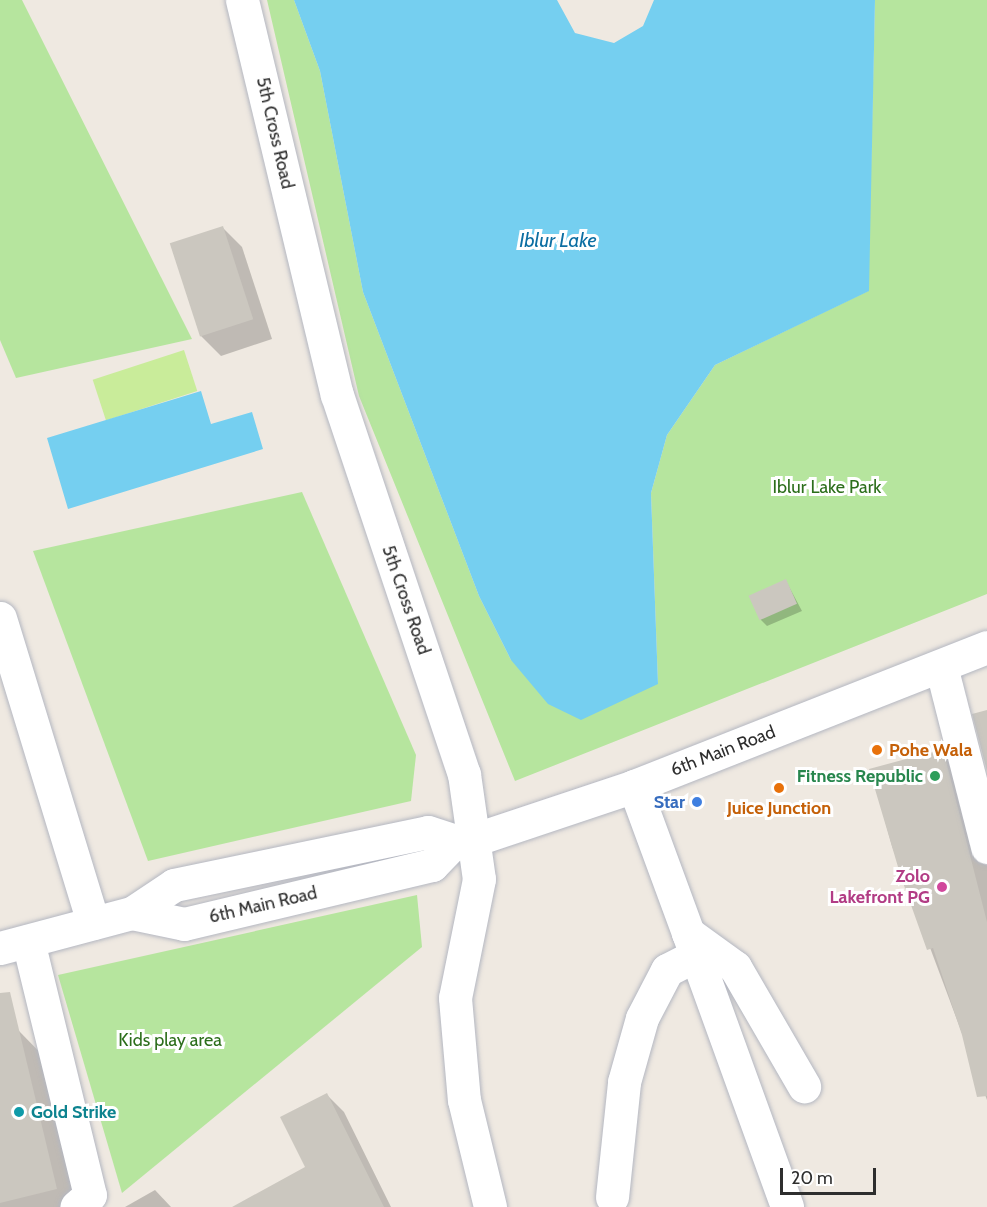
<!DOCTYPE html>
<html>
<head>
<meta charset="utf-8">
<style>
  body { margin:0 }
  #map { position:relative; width:987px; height:1207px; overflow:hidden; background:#efe9e1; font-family:Cabin,sans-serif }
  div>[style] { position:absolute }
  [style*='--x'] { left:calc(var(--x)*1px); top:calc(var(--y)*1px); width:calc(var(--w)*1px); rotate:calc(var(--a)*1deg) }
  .green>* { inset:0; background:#b6e59e }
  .pitch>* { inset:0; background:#c9ec9a; transform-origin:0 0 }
  .water>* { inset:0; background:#75cff0 }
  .shadow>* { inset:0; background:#0003 }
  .building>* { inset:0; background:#cbc7bf; transform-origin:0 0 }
  .roads { filter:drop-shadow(0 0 2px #b4b7c1) drop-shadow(0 0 2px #b4b7c1) }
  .minor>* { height:33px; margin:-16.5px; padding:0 16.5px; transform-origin:16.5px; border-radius:16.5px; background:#fff }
  .dots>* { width:16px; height:16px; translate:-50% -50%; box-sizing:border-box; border:3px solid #fff; border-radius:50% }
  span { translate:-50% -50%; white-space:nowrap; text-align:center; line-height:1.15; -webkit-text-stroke:6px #fff; paint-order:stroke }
  .street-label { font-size:18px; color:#2e2e2e }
  .park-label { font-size:18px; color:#2c6e1b }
  .food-label { font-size:18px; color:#c56008; font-weight:700 }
  .left { translate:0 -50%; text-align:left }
  .leisure-label { font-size:18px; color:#27864d; font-weight:700 }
  .right { translate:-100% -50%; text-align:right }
  .shop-label { font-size:18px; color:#366cbe; font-weight:700 }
  .hotel-label { font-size:18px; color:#b23c85; font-weight:700 }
  .culture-label { font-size:18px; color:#0d838f; font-weight:700 }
  .water-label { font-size:20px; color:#0d6fa3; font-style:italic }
  .scale { position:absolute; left:780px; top:1168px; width:96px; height:27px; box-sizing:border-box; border:3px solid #2e2e2e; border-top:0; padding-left:8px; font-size:18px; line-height:21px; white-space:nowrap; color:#2e2e2e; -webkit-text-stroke:4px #fff; paint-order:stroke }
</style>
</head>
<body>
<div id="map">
  <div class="green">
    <i style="clip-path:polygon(0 0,22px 0,192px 339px,16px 378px,0 340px)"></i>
    <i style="clip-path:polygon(267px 0,294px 0,320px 71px,363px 292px,479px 596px,511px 660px,658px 684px,651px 493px,667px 435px,715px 365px,868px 291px,875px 0,987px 0,987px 594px,515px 781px,359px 396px)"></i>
    <i style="clip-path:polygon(302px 492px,416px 755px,411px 801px,148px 861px,33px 551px)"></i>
    <i style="clip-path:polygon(417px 895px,422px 947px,122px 1193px,58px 975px)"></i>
  </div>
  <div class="pitch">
    <i style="left:184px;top:350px;width:43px;height:96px;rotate:72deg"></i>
  </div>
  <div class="water">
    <i style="clip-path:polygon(294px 0,557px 0,575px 33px,614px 43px,643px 26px,654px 0,875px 0,869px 291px,715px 365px,667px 435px,651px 493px,658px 684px,581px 720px,548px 704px,511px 660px,479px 596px,363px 292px,320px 71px)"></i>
    <i style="clip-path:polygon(201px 391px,211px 424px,252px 412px,263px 449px,68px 509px,47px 438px)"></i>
  </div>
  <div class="shadow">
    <i style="clip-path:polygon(223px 228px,242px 247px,272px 339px,221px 356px,201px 336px)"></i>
    <i style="clip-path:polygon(786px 581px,802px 611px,767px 626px,760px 619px)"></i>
    <i style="clip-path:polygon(942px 751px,959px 767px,987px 866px,987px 1100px,892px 846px,871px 770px)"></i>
    <i style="clip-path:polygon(19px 1031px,63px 1076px,95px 1207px,0 1207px,0 1036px)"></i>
    <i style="clip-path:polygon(327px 1095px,344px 1112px,391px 1207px,235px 1207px,307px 1167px)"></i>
    <i style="clip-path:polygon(155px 1190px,171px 1207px,125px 1207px)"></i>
  </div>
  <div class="building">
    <i style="left:223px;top:226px;width:98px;height:56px;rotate:72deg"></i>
    <i style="left:786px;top:579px;width:27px;height:41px;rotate:66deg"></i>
    <i style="clip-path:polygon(987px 710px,987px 771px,972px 714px)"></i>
    <i style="clip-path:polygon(943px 749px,987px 922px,987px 1096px,977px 1097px,962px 1035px,933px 948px,927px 950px,901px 877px,869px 769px)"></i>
    <i style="clip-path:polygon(10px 992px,57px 1189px,0 1203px,0 993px)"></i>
    <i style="clip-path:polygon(327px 1093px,384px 1207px,232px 1207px,305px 1167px,280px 1117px)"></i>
  </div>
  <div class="roads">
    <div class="minor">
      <i style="--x:242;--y:0;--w:406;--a:76.5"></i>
      <i style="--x:337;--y:395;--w:400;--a:71.5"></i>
      <i style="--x:464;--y:774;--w:106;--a:81.9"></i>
      <i style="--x:479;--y:879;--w:121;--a:101.4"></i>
      <i style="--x:455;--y:998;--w:102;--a:85"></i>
      <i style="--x:464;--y:1100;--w:110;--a:76.3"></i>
      <i style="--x:0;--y:618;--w:319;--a:73"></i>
      <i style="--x:941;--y:666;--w:187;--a:75.7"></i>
      <i style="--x:634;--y:786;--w:157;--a:69.8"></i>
      <i style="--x:688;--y:933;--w:58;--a:35.9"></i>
      <i style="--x:735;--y:967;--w:138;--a:59.9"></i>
      <i style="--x:132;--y:913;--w:53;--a:11.9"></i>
      <i style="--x:184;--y:924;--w:255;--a:-13.4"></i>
      <i style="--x:432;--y:865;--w:33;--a:-46"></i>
      <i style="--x:688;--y:933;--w:291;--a:70.1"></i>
      <i style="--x:28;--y:941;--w:261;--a:76.3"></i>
      <i style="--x:90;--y:1195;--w:18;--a:139"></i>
      <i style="--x:0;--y:948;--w:137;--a:-14.9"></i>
      <i style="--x:132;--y:913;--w:50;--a:-33.7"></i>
      <i style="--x:174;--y:885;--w:259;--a:-11.8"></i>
      <i style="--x:428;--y:832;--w:28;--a:18"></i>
      <i style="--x:455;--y:841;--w:21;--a:-5"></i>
      <i style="--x:476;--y:839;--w:167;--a:-18.5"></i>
      <i style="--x:634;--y:786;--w:379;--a:-21.5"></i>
      <i style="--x:612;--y:1197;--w:116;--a:-84"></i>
      <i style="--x:624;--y:1082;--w:66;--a:-74.3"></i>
      <i style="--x:642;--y:1018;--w:54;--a:-62.5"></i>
      <i style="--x:667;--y:970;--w:33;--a:-27"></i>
    </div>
  </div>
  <div class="dots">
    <i style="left:877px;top:750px;background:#e8710a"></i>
    <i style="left:935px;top:776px;background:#2e9e5b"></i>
    <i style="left:779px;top:788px;background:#e8710a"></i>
    <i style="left:697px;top:802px;background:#3f7fe0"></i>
    <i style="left:942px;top:887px;background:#d1479c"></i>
    <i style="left:19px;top:1112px;background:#0f9aa8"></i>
  </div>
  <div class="street-label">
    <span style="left:275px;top:133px;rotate:77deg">5th Cross Road</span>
    <span style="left:406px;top:600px;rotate:71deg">5th Cross Road</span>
    <span style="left:723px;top:751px;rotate:-21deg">6th Main Road</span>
    <span style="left:263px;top:905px;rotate:-13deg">6th Main Road</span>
  </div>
  <div class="park-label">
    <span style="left:827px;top:487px">Iblur Lake Park</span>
    <span style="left:170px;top:1040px">Kids play area</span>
  </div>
  <div class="food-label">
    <span class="left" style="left:889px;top:750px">Pohe Wala</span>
    <span style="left:779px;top:808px">Juice Junction</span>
  </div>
  <div class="leisure-label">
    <span class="right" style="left:923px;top:776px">Fitness Republic</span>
  </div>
  <div class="shop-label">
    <span class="right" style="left:685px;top:802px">Star</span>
  </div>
  <div class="hotel-label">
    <span class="right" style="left:930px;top:887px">Zolo<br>Lakefront PG</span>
  </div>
  <div class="culture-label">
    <span class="left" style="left:31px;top:1112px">Gold Strike</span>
  </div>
  <div class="water-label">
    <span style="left:558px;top:240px">Iblur Lake</span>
  </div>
  <div class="scale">20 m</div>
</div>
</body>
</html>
